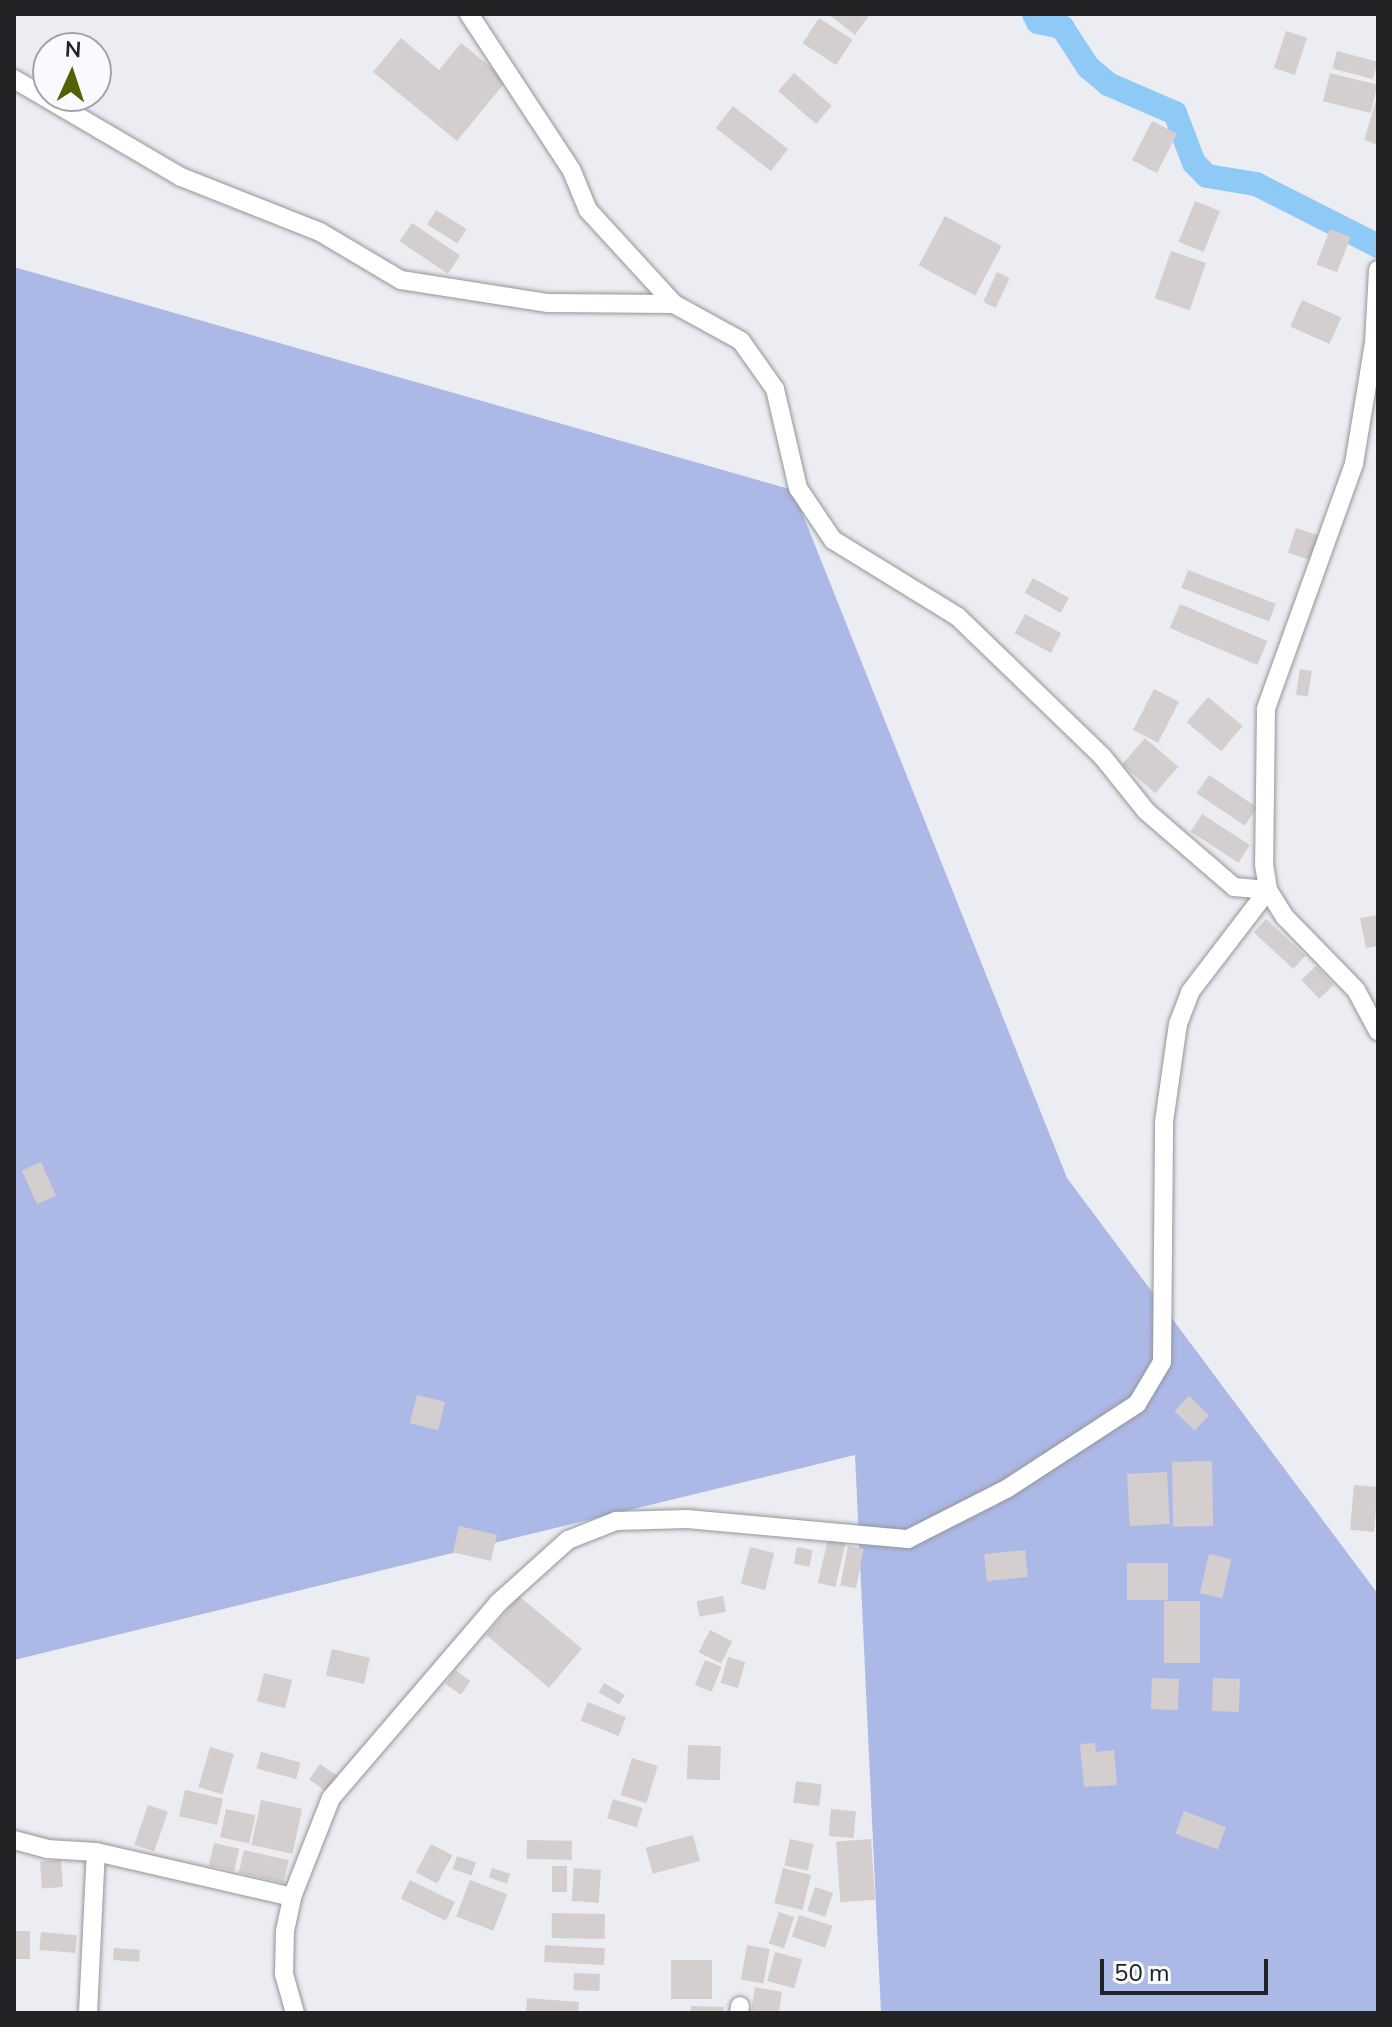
<!DOCTYPE html>
<html>
<head>
<meta charset="utf-8">
<style>
  body { margin:0 }
  #map { position:relative; width:1392px; height:2027px; overflow:hidden; background:#ebedf2; font-family:"Nunito Sans",sans-serif }
  div>[style] { position:absolute }
  [style*='--x'] { left:calc(var(--x)*1px); top:calc(var(--y)*1px); width:calc(var(--w)*1px); rotate:calc(var(--a)*1deg) }
  .green>* { inset:0; background:#acb9e7 }
  .canal>* { height:24px; margin:-12px; padding:0 12px; transform-origin:12px; border-radius:12px; background:#8fcaf7 }
  .building>* { inset:0; background:#d4cecf; transform-origin:0 0 }
  .roads { filter:drop-shadow(0 0 2px #94959a) drop-shadow(0 0 2px #94959a) }
  .street>* { height:18px; margin:-9px; padding:0 9px; transform-origin:9px; border-radius:9px; background:#fff }
  span { translate:-50% -50%; white-space:nowrap; text-align:center; line-height:1.15; -webkit-text-stroke:8px #f9fafe; paint-order:stroke }
  .frame { position:absolute; inset:0; border:16px solid #232325; pointer-events:none }
  .north { position:absolute; left:32px; top:32px; width:80px; height:80px; box-sizing:border-box; background:#f9fafe; border:2px solid #a3a4a7; border-radius:50%; rotate:3deg; font-size:22px; font-weight:700; line-height:32px; text-align:center; color:#232325 }
  .north::after { content:''; display:block; margin:auto; width:28px; height:36px; background:#526104; clip-path:polygon(50% 0,100% 100%,50% 72%,0 100%) }
  .scale { position:absolute; left:1100px; top:1959px; width:168px; height:36px; box-sizing:border-box; border:4px solid #232325; border-top:0; padding-left:10px; font-size:24px; line-height:28px; white-space:nowrap; color:#232325; -webkit-text-stroke:6px #f9fafe; paint-order:stroke }
</style>
</head>
<body>
<div id="map">
  <div class="green">
    <i style="clip-path:polygon(14px 267px,793px 490px,1067px 1178px,1378px 1594px,1378px 2013px,881px 2013px,855px 1455px,14px 1660px)"></i>
  </div>
  <div class="canal">
    <i style="--x:1034;--y:14;--w:9;--a:63"></i>
    <i style="--x:1038;--y:22;--w:25;--a:12"></i>
    <i style="--x:1062;--y:27;--w:48;--a:57"></i>
    <i style="--x:1088;--y:67;--w:26;--a:40"></i>
    <i style="--x:1108;--y:84;--w:73;--a:23.4"></i>
    <i style="--x:1175;--y:113;--w:53;--a:69.2"></i>
    <i style="--x:1194;--y:163;--w:18;--a:45"></i>
    <i style="--x:1207;--y:176;--w:50;--a:9.3"></i>
    <i style="--x:1256;--y:184;--w:137;--a:26.9"></i>
  </div>
  <div class="building">
    <i style="clip-path:polygon(828px 14px,867px 14px,869px 16px,855px 35px)"></i>
    <i style="left:819px;top:18px;width:40px;height:30px;rotate:33deg"></i>
    <i style="left:1286px;top:31px;width:22px;height:39px;rotate:18deg"></i>
    <i style="clip-path:polygon(401px 38px,439px 70px,461px 43px,507px 80px,457px 141px,373px 72px)"></i>
    <i style="left:1337px;top:51px;width:42px;height:18px;rotate:15deg"></i>
    <i style="left:794px;top:73px;width:50px;height:24px;rotate:41deg"></i>
    <i style="left:1330px;top:73px;width:49px;height:29px;rotate:14deg"></i>
    <i style="clip-path:polygon(1377px 97px,1378px 97px,1378px 145px,1364px 140px)"></i>
    <i style="left:733px;top:106px;width:70px;height:28px;rotate:38deg"></i>
    <i style="left:1152px;top:121px;width:28px;height:44px;rotate:27deg"></i>
    <i style="left:1195px;top:201px;width:27px;height:44px;rotate:22deg"></i>
    <i style="left:436px;top:210px;width:36px;height:17px;rotate:32deg"></i>
    <i style="left:945px;top:216px;width:64px;height:56px;rotate:28deg"></i>
    <i style="left:412px;top:223px;width:58px;height:22px;rotate:34deg"></i>
    <i style="left:1330px;top:229px;width:22px;height:38px;rotate:21deg"></i>
    <i style="left:1171px;top:251px;width:37px;height:50px;rotate:19deg"></i>
    <i style="left:997px;top:272px;width:14px;height:33px;rotate:25deg"></i>
    <i style="left:1302px;top:300px;width:43px;height:29px;rotate:24deg"></i>
    <i style="left:1296px;top:528px;width:25px;height:26px;rotate:18deg"></i>
    <i style="left:1188px;top:570px;width:94px;height:19px;rotate:21deg"></i>
    <i style="left:1033px;top:578px;width:41px;height:17px;rotate:29deg"></i>
    <i style="left:1180px;top:604px;width:95px;height:26px;rotate:23deg"></i>
    <i style="left:1025px;top:614px;width:41px;height:22px;rotate:28deg"></i>
    <i style="left:1300px;top:669px;width:12px;height:26px;rotate:9deg"></i>
    <i style="left:1154px;top:689px;width:28px;height:46px;rotate:27deg"></i>
    <i style="left:1208px;top:697px;width:45px;height:33px;rotate:40deg"></i>
    <i style="left:1145px;top:738px;width:44px;height:35px;rotate:41deg"></i>
    <i style="left:1209px;top:775px;width:58px;height:22px;rotate:34deg"></i>
    <i style="left:1202px;top:814px;width:57px;height:21px;rotate:33deg"></i>
    <i style="clip-path:polygon(1378px 915px,1378px 946px,1366px 948px,1360px 918px)"></i>
    <i style="left:1266px;top:919px;width:54px;height:18px;rotate:43deg"></i>
    <i style="left:1316px;top:966px;width:26px;height:20px;rotate:47deg"></i>
    <i style="left:41px;top:1162px;width:37px;height:21px;rotate:66deg"></i>
    <i style="left:417px;top:1395px;width:29px;height:29px;rotate:14deg"></i>
    <i style="left:1189px;top:1396px;width:28px;height:21px;rotate:44deg"></i>
    <i style="left:1212px;top:1461px;width:65px;height:40px;rotate:89deg"></i>
    <i style="left:1167px;top:1472px;width:52px;height:40px;rotate:87deg"></i>
    <i style="left:1354px;top:1485px;width:24px;height:45px;rotate:5deg"></i>
    <i style="left:459px;top:1526px;width:39px;height:27px;rotate:13deg"></i>
    <i style="left:828px;top:1539px;width:18px;height:45px;rotate:13deg"></i>
    <i style="left:848px;top:1546px;width:16px;height:40px;rotate:11deg"></i>
    <i style="left:750px;top:1547px;width:25px;height:38px;rotate:14deg"></i>
    <i style="left:797px;top:1547px;width:16px;height:17px;rotate:11deg"></i>
    <i style="left:1025px;top:1550px;width:27px;height:41px;rotate:84deg"></i>
    <i style="left:1209px;top:1554px;width:23px;height:40px;rotate:13deg"></i>
    <i style="left:1127px;top:1563px;width:41px;height:37px"></i>
    <i style="left:519px;top:1596px;width:82px;height:51px;rotate:40deg"></i>
    <i style="left:723px;top:1596px;width:16px;height:27px;rotate:79deg"></i>
    <i style="left:1164px;top:1601px;width:36px;height:62px"></i>
    <i style="left:710px;top:1630px;width:25px;height:25px;rotate:27deg"></i>
    <i style="left:332px;top:1649px;width:39px;height:27px;rotate:13deg"></i>
    <i style="left:728px;top:1657px;width:18px;height:27px;rotate:16deg"></i>
    <i style="left:705px;top:1660px;width:18px;height:27px;rotate:22deg"></i>
    <i style="left:455px;top:1670px;width:19px;height:17px;rotate:35deg"></i>
    <i style="left:264px;top:1673px;width:29px;height:29px;rotate:14deg"></i>
    <i style="left:1152px;top:1678px;width:27px;height:31px;rotate:2deg"></i>
    <i style="left:1213px;top:1678px;width:27px;height:33px;rotate:2deg"></i>
    <i style="left:604px;top:1683px;width:24px;height:11px;rotate:30deg"></i>
    <i style="left:588px;top:1702px;width:41px;height:20px;rotate:22deg"></i>
    <i style="clip-path:polygon(1095px 1743px,1096px 1752px,1114px 1750px,1117px 1785px,1084px 1787px,1080px 1744px)"></i>
    <i style="left:688px;top:1745px;width:33px;height:34px;rotate:2deg"></i>
    <i style="left:210px;top:1747px;width:25px;height:42px;rotate:16deg"></i>
    <i style="left:261px;top:1752px;width:41px;height:17px;rotate:15deg"></i>
    <i style="left:632px;top:1758px;width:27px;height:39px;rotate:17deg"></i>
    <i style="left:320px;top:1764px;width:24px;height:19px;rotate:35deg"></i>
    <i style="left:796px;top:1781px;width:26px;height:22px;rotate:7deg"></i>
    <i style="left:185px;top:1790px;width:39px;height:27px;rotate:13deg"></i>
    <i style="left:613px;top:1799px;width:31px;height:20px;rotate:17deg"></i>
    <i style="left:261px;top:1800px;width:42px;height:46px;rotate:12deg"></i>
    <i style="left:148px;top:1805px;width:21px;height:42px;rotate:19deg"></i>
    <i style="left:226px;top:1809px;width:30px;height:29px;rotate:12deg"></i>
    <i style="left:831px;top:1809px;width:25px;height:27px;rotate:5deg"></i>
    <i style="left:1184px;top:1811px;width:45px;height:24px;rotate:21deg"></i>
    <i style="left:693px;top:1835px;width:27px;height:49px;rotate:75deg"></i>
    <i style="left:790px;top:1839px;width:24px;height:27px;rotate:12deg"></i>
    <i style="left:871px;top:1839px;width:61px;height:35px;rotate:86deg"></i>
    <i style="left:527px;top:1840px;width:45px;height:19px;rotate:1deg"></i>
    <i style="left:214px;top:1843px;width:26px;height:23px;rotate:13deg"></i>
    <i style="left:431px;top:1844px;width:24px;height:32px;rotate:28deg"></i>
    <i style="left:244px;top:1850px;width:46px;height:23px;rotate:13deg"></i>
    <i style="left:457px;top:1856px;width:20px;height:14px;rotate:18deg"></i>
    <i style="left:61px;top:1860px;width:27px;height:21px;rotate:86deg"></i>
    <i style="left:552px;top:1866px;width:15px;height:26px"></i>
    <i style="left:492px;top:1868px;width:19px;height:10px;rotate:18deg"></i>
    <i style="left:574px;top:1868px;width:27px;height:33px;rotate:4deg"></i>
    <i style="left:783px;top:1868px;width:29px;height:36px;rotate:14deg"></i>
    <i style="left:410px;top:1880px;width:50px;height:21px;rotate:26deg"></i>
    <i style="left:470px;top:1880px;width:40px;height:39px;rotate:21deg"></i>
    <i style="left:815px;top:1887px;width:19px;height:25px;rotate:18deg"></i>
    <i style="left:779px;top:1912px;width:16px;height:33px;rotate:18deg"></i>
    <i style="left:552px;top:1913px;width:53px;height:25px;rotate:1deg"></i>
    <i style="left:799px;top:1915px;width:35px;height:23px;rotate:18deg"></i>
    <i style="left:14px;top:1931px;width:16px;height:28px"></i>
    <i style="left:41px;top:1932px;width:36px;height:18px;rotate:5deg"></i>
    <i style="left:545px;top:1945px;width:60px;height:17px;rotate:3deg"></i>
    <i style="left:747px;top:1945px;width:23px;height:35px;rotate:10deg"></i>
    <i style="left:114px;top:1948px;width:26px;height:12px;rotate:4deg"></i>
    <i style="left:775px;top:1952px;width:28px;height:30px;rotate:15deg"></i>
    <i style="left:671px;top:1960px;width:41px;height:39px"></i>
    <i style="left:574px;top:1973px;width:26px;height:17px;rotate:2deg"></i>
    <i style="clip-path:polygon(755px 1987px,782px 1992px,779px 2013px,751px 2013px)"></i>
    <i style="clip-path:polygon(527px 1998px,579px 2002px,578px 2013px,526px 2013px)"></i>
    <i style="clip-path:polygon(691px 2006px,724px 2007px,723px 2013px,690px 2013px)"></i>
  </div>
  <div class="roads">
    <div class="street">
      <i style="--x:469;--y:14;--w:186;--a:56.7"></i>
      <i style="--x:571;--y:169;--w:44;--a:67.5"></i>
      <i style="--x:588;--y:210;--w:127;--a:47.5"></i>
      <i style="--x:14;--y:79;--w:194;--a:30.4"></i>
      <i style="--x:181;--y:177;--w:149;--a:21.6"></i>
      <i style="--x:320;--y:232;--w:94;--a:30.7"></i>
      <i style="--x:401;--y:280;--w:149;--a:8.9"></i>
      <i style="--x:548;--y:303;--w:126;--a:0.5"></i>
      <i style="--x:674;--y:304;--w:77;--a:28.9"></i>
      <i style="--x:741;--y:341;--w:59;--a:54.7"></i>
      <i style="--x:775;--y:389;--w:102;--a:76.9"></i>
      <i style="--x:798;--y:488;--w:63;--a:56.1"></i>
      <i style="--x:833;--y:540;--w:147;--a:31.6"></i>
      <i style="--x:958;--y:617;--w:200;--a:44"></i>
      <i style="--x:1102;--y:756;--w:70;--a:51.3"></i>
      <i style="--x:1146;--y:811;--w:116;--a:40.8"></i>
      <i style="--x:1234;--y:887;--w:34;--a:5"></i>
      <i style="--x:1378;--y:270;--w:73;--a:93.1"></i>
      <i style="--x:1374;--y:343;--w:123;--a:99.4"></i>
      <i style="--x:1354;--y:464;--w:260;--a:109.8"></i>
      <i style="--x:1266;--y:709;--w:155;--a:90.7"></i>
      <i style="--x:1264;--y:864;--w:26;--a:81"></i>
      <i style="--x:1268;--y:890;--w:32;--a:58"></i>
      <i style="--x:1285;--y:917;--w:102;--a:45.8"></i>
      <i style="--x:1356;--y:990;--w:47;--a:61.8"></i>
      <i style="--x:14;--y:1840;--w:34;--a:15"></i>
      <i style="--x:47;--y:1849;--w:49;--a:3.5"></i>
      <i style="--x:96;--y:1852;--w:201;--a:12.9"></i>
      <i style="--x:88;--y:2013;--w:161;--a:-87.2"></i>
      <i style="--x:295;--y:2013;--w:41;--a:-105.8"></i>
      <i style="--x:284;--y:1974;--w:43;--a:-88.7"></i>
      <i style="--x:285;--y:1931;--w:35;--a:-78"></i>
      <i style="--x:292;--y:1897;--w:106;--a:-68.5"></i>
      <i style="--x:331;--y:1798;--w:257;--a:-49.4"></i>
      <i style="--x:498;--y:1603;--w:94;--a:-42"></i>
      <i style="--x:568;--y:1540;--w:52;--a:-21.6"></i>
      <i style="--x:616;--y:1521;--w:71;--a:-1.6"></i>
      <i style="--x:687;--y:1519;--w:222;--a:5.2"></i>
      <i style="--x:908;--y:1539;--w:112;--a:-27"></i>
      <i style="--x:1008;--y:1488;--w:154;--a:-33.1"></i>
      <i style="--x:1137;--y:1404;--w:49;--a:-59.2"></i>
      <i style="--x:1162;--y:1362;--w:240;--a:-89.5"></i>
      <i style="--x:1164;--y:1122;--w:99;--a:-81.9"></i>
      <i style="--x:1178;--y:1024;--w:34;--a:-69"></i>
      <i style="--x:1190;--y:992;--w:128;--a:-52.6"></i>
      <i style="--x:739;--y:2013;--w:7;--a:-82"></i>
    </div>
  </div>
  <div class="frame"></div>
  <div class="north">N</div>
  <div class="scale">50 m</div>
</div>
</body>
</html>
